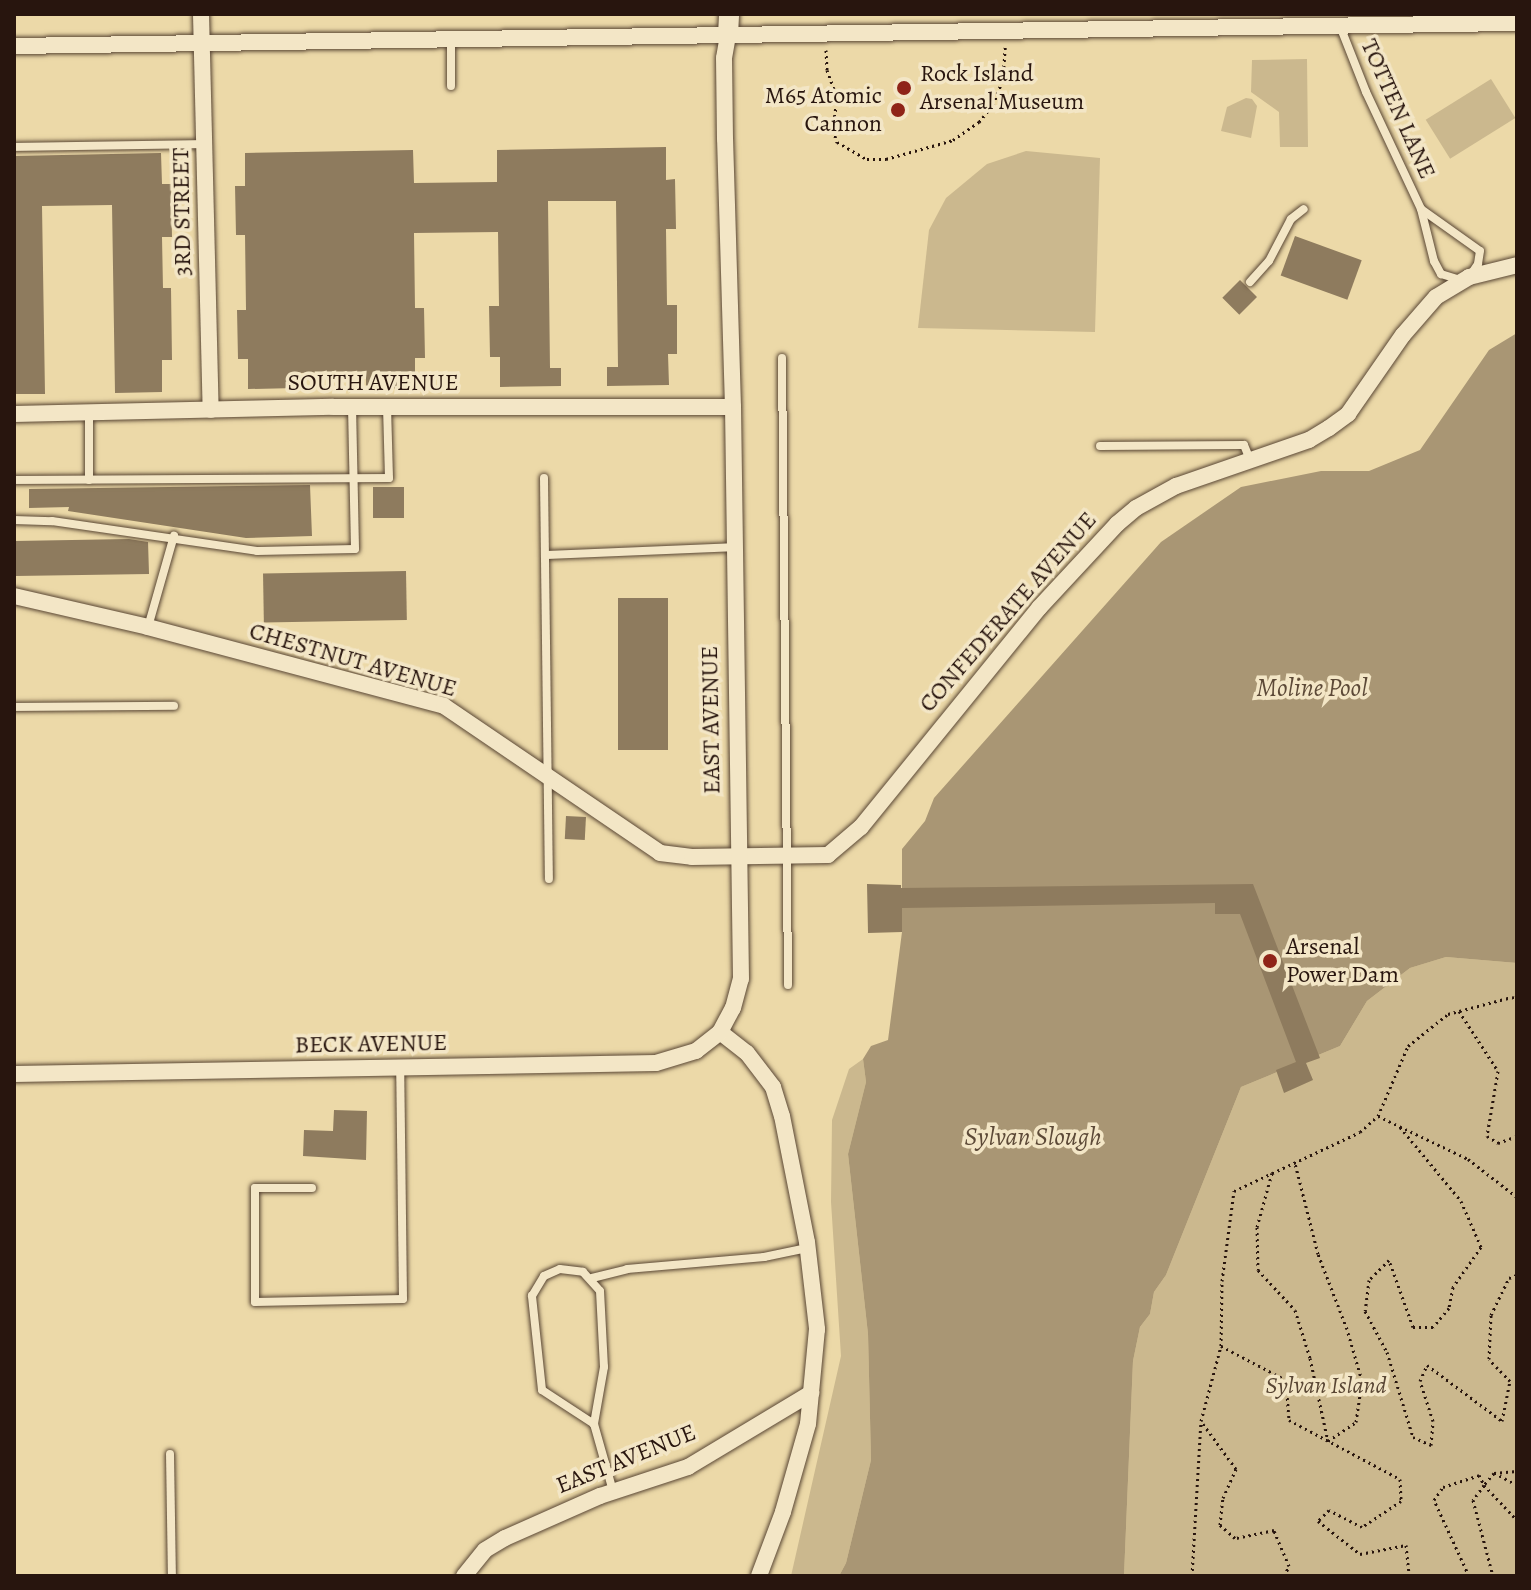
<!DOCTYPE html>
<html>
<head>
<meta charset="utf-8">
<style>
  body { margin:0 }
  #map { position:relative; width:1531px; height:1590px; overflow:hidden; background:#ecd9a8; font-family:Alegreya,serif }
  div>[style] { position:absolute }
  [style*='--x'] { left:calc(var(--x)*1px); top:calc(var(--y)*1px); width:calc(var(--w)*1px); rotate:calc(var(--a)*1deg) }
  .green>* { inset:0; background:#cbb88e; transform-origin:0 0 }
  .water>* { inset:0; background:#a99674 }
  .building>* { inset:0; background:#8e7b5e; transform-origin:0 0 }
  .path>* { height:3px; margin-top:-1.5px; transform-origin:0; background:repeating-linear-gradient(90deg,#28150e 0 2px,transparent 0 6px) }
  .roads { filter:drop-shadow(0 0 2px #594634) drop-shadow(0 0 2px #594634) }
  .service>* { height:8px; margin:-4px; padding:0 4px; transform-origin:4px; border-radius:4px; background:#f3e6c6 }
  .minor>* { height:16px; margin:-8px; padding:0 8px; transform-origin:8px; border-radius:8px; background:#f3e6c6 }
  .tertiary>* { height:20px; margin:-10px; padding:0 10px; transform-origin:10px; border-radius:10px; background:#f3e6c6 }
  .dots>* { width:22px; height:22px; translate:-50% -50%; box-sizing:border-box; border:4px solid #f3e6c6; border-radius:50% }
  span { translate:-50% -50%; white-space:nowrap; text-align:center; line-height:1.15; -webkit-text-stroke:7px #f3e6c6; paint-order:stroke }
  .poi-label { font-size:24px; color:#28150e }
  .left { translate:0 -50%; text-align:left }
  .right { translate:-100% -50%; text-align:right }
  .street-label { font-size:24px; color:#28150e }
  .park-label { font-size:24px; color:#594634; font-style:italic }
  .water-label { font-size:26px; color:#5c4937; font-style:italic }
  .frame { position:absolute; inset:0; border:16px solid #28150e; pointer-events:none }
</style>
</head>
<body>
<div id="map">
  <div class="green">
    <i style="clip-path:polygon(1307px 59px,1308px 147px,1280px 147px,1279px 112px,1251px 92px,1252px 60px)"></i>
    <i style="left:1491px;top:79px;width:46px;height:77px;rotate:58deg"></i>
    <i style="clip-path:polygon(1246px 98px,1252px 99px,1257px 106px,1251px 138px,1221px 131px,1227px 107px)"></i>
    <i style="clip-path:polygon(1026px 151px,1100px 158px,1095px 332px,918px 328px,929px 230px,946px 198px,987px 164px)"></i>
    <i style="clip-path:polygon(1446px 957px,1517px 963px,1517px 1576px,1124px 1576px,1133px 1361px,1140px 1327px,1150px 1314px,1154px 1292px,1166px 1275px,1241px 1087px,1340px 1046px,1367px 1001px,1410px 968px)"></i>
    <i style="clip-path:polygon(863px 1059px,866px 1082px,848px 1154px,868px 1334px,871px 1460px,846px 1563px,839px 1576px,791px 1576px,841px 1356px,831px 1202px,832px 1120px,849px 1069px)"></i>
  </div>
  <div class="water">
    <i style="clip-path:polygon(1517px 333px,1517px 963px,1446px 957px,1410px 968px,1367px 1001px,1340px 1046px,1241px 1087px,1166px 1275px,1154px 1292px,1150px 1314px,1140px 1327px,1133px 1361px,1124px 1576px,839px 1576px,846px 1563px,871px 1460px,868px 1334px,848px 1154px,866px 1082px,863px 1059px,871px 1046px,888px 1040px,902px 932px,902px 849px,925px 821px,934px 798px,1161px 542px,1241px 487px,1321px 471px,1369px 471px,1420px 450px,1489px 350px)"></i>
  </div>
  <div class="building">
    <i style="clip-path:polygon(666px 147px,666px 180px,675px 179px,676px 229px,666px 229px,667px 305px,677px 305px,677px 354px,668px 354px,669px 385px,607px 386px,607px 367px,618px 367px,616px 201px,548px 201px,550px 368px,561px 368px,561px 386px,500px 387px,500px 357px,490px 357px,489px 306px,499px 306px,498px 232px,414px 233px,415px 308px,424px 308px,425px 358px,415px 358px,415px 388px,366px 389px,366px 372px,296px 373px,296px 388px,248px 389px,248px 359px,238px 359px,237px 310px,246px 310px,245px 235px,236px 235px,235px 186px,245px 186px,245px 153px,413px 150px,414px 183px,497px 182px,497px 150px)"></i>
    <i style="clip-path:polygon(161px 153px,162px 184px,171px 184px,172px 237px,162px 237px,163px 288px,171px 288px,172px 360px,162px 360px,162px 392px,115px 393px,112px 205px,42px 206px,45px 394px,14px 394px,14px 156px)"></i>
    <i style="left:1295px;top:236px;width:71px;height:42px;rotate:20deg"></i>
    <i style="left:1240px;top:280px;width:24px;height:25px;rotate:45deg"></i>
    <i style="clip-path:polygon(310px 485px,312px 536px,246px 538px,68px 511px,69px 507px,29px 508px,29px 489px)"></i>
    <i style="left:373px;top:487px;width:31px;height:31px"></i>
    <i style="clip-path:polygon(129px 539px,148px 542px,149px 574px,15px 576px,15px 541px)"></i>
    <i style="left:406px;top:571px;width:49px;height:143px;rotate:89deg"></i>
    <i style="left:668px;top:598px;width:152px;height:50px;rotate:90deg"></i>
    <i style="left:566px;top:816px;width:20px;height:23px;rotate:3deg"></i>
    <i style="clip-path:polygon(867px 884px,901px 885px,901px 888px,1253px 884px,1320px 1058px,1306px 1063px,1313px 1080px,1284px 1093px,1276px 1070px,1296px 1062px,1240px 914px,1215px 914px,1215px 903px,902px 908px,902px 932px,868px 933px)"></i>
    <i style="clip-path:polygon(334px 1110px,367px 1111px,366px 1160px,303px 1156px,304px 1130px,333px 1131px)"></i>
  </div>
  <div class="path">
    <i style="--x:826;--y:50;--w:20;--a:87"></i>
    <i style="--x:827;--y:70;--w:29;--a:70"></i>
    <i style="--x:837;--y:97;--w:33;--a:97"></i>
    <i style="--x:833;--y:130;--w:13;--a:72"></i>
    <i style="--x:837;--y:142;--w:34;--a:30"></i>
    <i style="--x:867;--y:159;--w:19;--a:0"></i>
    <i style="--x:886;--y:159;--w:70;--a:-15.8"></i>
    <i style="--x:953;--y:140;--w:32;--a:-35"></i>
    <i style="--x:979;--y:122;--w:22;--a:-51"></i>
    <i style="--x:993;--y:105;--w:28;--a:-69"></i>
    <i style="--x:1003;--y:79;--w:32;--a:-86"></i>
    <i style="--x:1459;--y:1011;--w:72;--a:57"></i>
    <i style="--x:1498;--y:1071;--w:66;--a:99.6"></i>
    <i style="--x:1487;--y:1136;--w:13;--a:32"></i>
    <i style="--x:1498;--y:1143;--w:20;--a:-20"></i>
    <i style="--x:1378;--y:1116;--w:100;--a:25.5"></i>
    <i style="--x:1468;--y:1159;--w:62;--a:37.8"></i>
    <i style="--x:1400;--y:1127;--w:96;--a:50.5"></i>
    <i style="--x:1461;--y:1201;--w:50;--a:66.5"></i>
    <i style="--x:1481;--y:1247;--w:49;--a:125"></i>
    <i style="--x:1453;--y:1287;--w:21;--a:101"></i>
    <i style="--x:1449;--y:1308;--w:25;--a:130"></i>
    <i style="--x:1433;--y:1327;--w:20;--a:180"></i>
    <i style="--x:1413;--y:1327;--w:71;--a:-109.7"></i>
    <i style="--x:1389;--y:1260;--w:28;--a:135"></i>
    <i style="--x:1369;--y:1280;--w:31;--a:97"></i>
    <i style="--x:1365;--y:1311;--w:47;--a:61.8"></i>
    <i style="--x:1387;--y:1352;--w:89;--a:73"></i>
    <i style="--x:1413;--y:1437;--w:20;--a:24"></i>
    <i style="--x:1431;--y:1445;--w:24;--a:-85"></i>
    <i style="--x:1433;--y:1421;--w:42;--a:-108"></i>
    <i style="--x:1420;--y:1381;--w:17;--a:-66"></i>
    <i style="--x:1427;--y:1365;--w:94;--a:36.7"></i>
    <i style="--x:1502;--y:1421;--w:41;--a:-78.7"></i>
    <i style="--x:1510;--y:1381;--w:30;--a:-134"></i>
    <i style="--x:1489;--y:1359;--w:44;--a:-87.4"></i>
    <i style="--x:1491;--y:1315;--w:41;--a:-64.1"></i>
    <i style="--x:1509;--y:1278;--w:9;--a:-21"></i>
    <i style="--x:1272;--y:1173;--w:56;--a:105.5"></i>
    <i style="--x:1257;--y:1227;--w:43;--a:88.7"></i>
    <i style="--x:1258;--y:1270;--w:54;--a:47.2"></i>
    <i style="--x:1295;--y:1310;--w:50;--a:72.6"></i>
    <i style="--x:1310;--y:1358;--w:85;--a:77.8"></i>
    <i style="--x:1328;--y:1441;--w:34;--a:-34"></i>
    <i style="--x:1356;--y:1422;--w:41;--a:-81.7"></i>
    <i style="--x:1362;--y:1381;--w:54;--a:-106.1"></i>
    <i style="--x:1347;--y:1329;--w:80;--a:-111.1"></i>
    <i style="--x:1318;--y:1254;--w:94;--a:-104.2"></i>
    <i style="--x:1221;--y:1346;--w:73;--a:27.6"></i>
    <i style="--x:1286;--y:1380;--w:40;--a:85.7"></i>
    <i style="--x:1289;--y:1420;--w:126;--a:28"></i>
    <i style="--x:1400;--y:1479;--w:22;--a:87"></i>
    <i style="--x:1401;--y:1501;--w:47;--a:146.3"></i>
    <i style="--x:1362;--y:1527;--w:37;--a:-153"></i>
    <i style="--x:1329;--y:1510;--w:16;--a:135"></i>
    <i style="--x:1318;--y:1521;--w:53;--a:38.2"></i>
    <i style="--x:1360;--y:1554;--w:47;--a:-11.1"></i>
    <i style="--x:1406;--y:1545;--w:31;--a:84"></i>
    <i style="--x:1494;--y:1473;--w:23;--a:-5"></i>
    <i style="--x:1517;--y:1485;--w:26;--a:-152"></i>
    <i style="--x:1494;--y:1473;--w:16;--a:130"></i>
    <i style="--x:1484;--y:1485;--w:48;--a:46.7"></i>
    <i style="--x:1192;--y:1576;--w:155;--a:-86.7"></i>
    <i style="--x:1284;--y:1576;--w:11;--a:-63"></i>
    <i style="--x:1289;--y:1566;--w:39;--a:-113"></i>
    <i style="--x:1274;--y:1530;--w:40;--a:168"></i>
    <i style="--x:1235;--y:1538;--w:20;--a:-139"></i>
    <i style="--x:1220;--y:1525;--w:27;--a:-84"></i>
    <i style="--x:1223;--y:1498;--w:32;--a:-66"></i>
    <i style="--x:1236;--y:1469;--w:59;--a:-126.1"></i>
    <i style="--x:1201;--y:1421;--w:78;--a:-75.1"></i>
    <i style="--x:1221;--y:1346;--w:65;--a:-89.1"></i>
    <i style="--x:1222;--y:1281;--w:91;--a:-82.4"></i>
    <i style="--x:1234;--y:1191;--w:139;--a:-25.1"></i>
    <i style="--x:1360;--y:1132;--w:24;--a:-42"></i>
    <i style="--x:1378;--y:1116;--w:76;--a:-66.8"></i>
    <i style="--x:1408;--y:1046;--w:51;--a:-38.7"></i>
    <i style="--x:1448;--y:1014;--w:66;--a:-14.9"></i>
    <i style="--x:1512;--y:997;--w:5;--a:22"></i>
    <i style="--x:1469;--y:1576;--w:84;--a:-114.7"></i>
    <i style="--x:1434;--y:1500;--w:16;--a:-55"></i>
    <i style="--x:1443;--y:1487;--w:38;--a:-18"></i>
    <i style="--x:1479;--y:1475;--w:11;--a:63"></i>
    <i style="--x:1484;--y:1485;--w:19;--a:126"></i>
    <i style="--x:1473;--y:1500;--w:79;--a:75.3"></i>
  </div>
  <div class="roads">
    <div class="service">
      <i style="--x:1340;--y:26;--w:71;--a:68.5"></i>
      <i style="--x:1366;--y:92;--w:129;--a:64.8"></i>
      <i style="--x:1421;--y:209;--w:54;--a:76"></i>
      <i style="--x:1434;--y:261;--w:15;--a:62"></i>
      <i style="--x:1441;--y:274;--w:17;--a:17"></i>
      <i style="--x:451;--y:40;--w:46;--a:90"></i>
      <i style="--x:14;--y:147;--w:190;--a:-0.9"></i>
      <i style="--x:1421;--y:209;--w:72;--a:35.4"></i>
      <i style="--x:1480;--y:251;--w:13;--a:99"></i>
      <i style="--x:1478;--y:264;--w:14;--a:124"></i>
      <i style="--x:1250;--y:282;--w:28;--a:-48"></i>
      <i style="--x:1269;--y:261;--w:47;--a:-62.4"></i>
      <i style="--x:1291;--y:219;--w:16;--a:-38"></i>
      <i style="--x:782;--y:358;--w:627;--a:89.45"></i>
      <i style="--x:1100;--y:446;--w:144;--a:-0.4"></i>
      <i style="--x:1244;--y:445;--w:16;--a:68"></i>
      <i style="--x:544;--y:478;--w:401;--a:89.3"></i>
      <i style="--x:14;--y:480;--w:375;--a:-0.3"></i>
      <i style="--x:389;--y:478;--w:70;--a:-91.6"></i>
      <i style="--x:89;--y:480;--w:67;--a:-90"></i>
      <i style="--x:14;--y:520;--w:38;--a:2"></i>
      <i style="--x:52;--y:521;--w:207;--a:8.3"></i>
      <i style="--x:257;--y:551;--w:98;--a:-1.2"></i>
      <i style="--x:355;--y:549;--w:142;--a:-91.2"></i>
      <i style="--x:545;--y:555;--w:189;--a:-2.4"></i>
      <i style="--x:148;--y:627;--w:95;--a:-74.1"></i>
      <i style="--x:14;--y:707;--w:160;--a:-0.4"></i>
      <i style="--x:312;--y:1188;--w:57;--a:180"></i>
      <i style="--x:255;--y:1188;--w:114;--a:90"></i>
      <i style="--x:255;--y:1302;--w:148;--a:-1.2"></i>
      <i style="--x:403;--y:1299;--w:231;--a:-90.7"></i>
      <i style="--x:592;--y:1278;--w:36;--a:-14"></i>
      <i style="--x:627;--y:1269;--w:138;--a:-5"></i>
      <i style="--x:764;--y:1257;--w:44;--a:-11.8"></i>
      <i style="--x:594;--y:1424;--w:62;--a:-146.8"></i>
      <i style="--x:542;--y:1390;--w:95;--a:-96.1"></i>
      <i style="--x:532;--y:1296;--w:23;--a:-59"></i>
      <i style="--x:544;--y:1276;--w:17;--a:-24"></i>
      <i style="--x:560;--y:1269;--w:23;--a:7"></i>
      <i style="--x:583;--y:1272;--w:25;--a:48"></i>
      <i style="--x:600;--y:1291;--w:76;--a:87"></i>
      <i style="--x:604;--y:1367;--w:58;--a:100"></i>
      <i style="--x:594;--y:1424;--w:70;--a:74.2"></i>
      <i style="--x:170;--y:1454;--w:122;--a:89.1"></i>
    </div>
    <div class="minor">
      <i style="--x:201;--y:14;--w:396;--a:88.6"></i>
      <i style="--x:14;--y:46;--w:1503;--a:-0.88"></i>
      <i style="--x:14;--y:414;--w:319;--a:-1.3"></i>
      <i style="--x:333;--y:407;--w:400;--a:0"></i>
      <i style="--x:14;--y:596;--w:138;--a:13"></i>
      <i style="--x:148;--y:627;--w:306;--a:14.9"></i>
      <i style="--x:444;--y:706;--w:261;--a:34.2"></i>
      <i style="--x:660;--y:853;--w:32;--a:7"></i>
      <i style="--x:692;--y:857;--w:136;--a:-0.8"></i>
      <i style="--x:828;--y:855;--w:43;--a:-40.3"></i>
      <i style="--x:861;--y:827;--w:282;--a:-50.9"></i>
      <i style="--x:1039;--y:608;--w:115;--a:-47.1"></i>
      <i style="--x:1117;--y:524;--w:25;--a:-40"></i>
      <i style="--x:1136;--y:508;--w:46;--a:-28.8"></i>
      <i style="--x:1176;--y:486;--w:141;--a:-19.1"></i>
      <i style="--x:1309;--y:440;--w:23;--a:-31"></i>
      <i style="--x:1329;--y:428;--w:24;--a:-36"></i>
      <i style="--x:1348;--y:414;--w:96;--a:-55.2"></i>
      <i style="--x:1403;--y:335;--w:50;--a:-49"></i>
      <i style="--x:1436;--y:297;--w:39;--a:-31"></i>
      <i style="--x:1469;--y:277;--w:49;--a:-14"></i>
      <i style="--x:720;--y:1032;--w:34;--a:38"></i>
      <i style="--x:747;--y:1053;--w:43;--a:52.6"></i>
      <i style="--x:773;--y:1087;--w:30;--a:73"></i>
      <i style="--x:782;--y:1116;--w:128;--a:78.8"></i>
      <i style="--x:807;--y:1242;--w:88;--a:83.4"></i>
      <i style="--x:817;--y:1329;--w:95;--a:95.4"></i>
      <i style="--x:808;--y:1424;--w:91;--a:105.9"></i>
      <i style="--x:783;--y:1512;--w:68;--a:110.6"></i>
      <i style="--x:14;--y:1074;--w:642;--a:-0.98"></i>
      <i style="--x:656;--y:1063;--w:42;--a:-16.7"></i>
      <i style="--x:696;--y:1051;--w:31;--a:-38"></i>
      <i style="--x:720;--y:1032;--w:27;--a:-62"></i>
      <i style="--x:733;--y:1008;--w:30;--a:-75"></i>
      <i style="--x:741;--y:979;--w:572;--a:-90.8"></i>
      <i style="--x:733;--y:407;--w:268;--a:-91.7"></i>
      <i style="--x:725;--y:139;--w:81;--a:-90.7"></i>
      <i style="--x:724;--y:58;--w:23;--a:-80"></i>
      <i style="--x:464;--y:1576;--w:33;--a:-51"></i>
      <i style="--x:485;--y:1550;--w:23;--a:-31"></i>
      <i style="--x:505;--y:1538;--w:104;--a:-23.9"></i>
      <i style="--x:600;--y:1496;--w:93;--a:-18.2"></i>
      <i style="--x:688;--y:1467;--w:144;--a:-31"></i>
    </div>
    <div class="tertiary">
      <i style="--x:728;--y:35;--w:21;--a:-87"></i>
    </div>
  </div>
  <div class="dots">
    <i style="left:904px;top:88px;background:#8f2418"></i>
    <i style="left:898px;top:110px;background:#8f2418"></i>
    <i style="left:1270px;top:961px;background:#8f2418"></i>
  </div>
  <div class="poi-label">
    <span class="left" style="left:920px;top:88px">Rock Island<br>Arsenal Museum</span>
    <span class="right" style="left:882px;top:110px">M65 Atomic<br>Cannon</span>
    <span class="left" style="left:1286px;top:961px">Arsenal<br>Power Dam</span>
  </div>
  <div class="street-label">
    <span style="left:1398px;top:109px;rotate:66deg">TOTTEN LANE</span>
    <span style="left:182px;top:212px;rotate:-91deg">3RD STREET</span>
    <span style="left:373px;top:383px">SOUTH AVENUE</span>
    <span style="left:1008px;top:612px;rotate:-49deg">CONFEDERATE AVENUE</span>
    <span style="left:353px;top:660px;rotate:16deg">CHESTNUT AVENUE</span>
    <span style="left:711px;top:720px;rotate:-91deg">EAST AVENUE</span>
    <span style="left:371px;top:1044px;rotate:-1deg">BECK AVENUE</span>
    <span style="left:626px;top:1459px;rotate:-22deg">EAST AVENUE</span>
  </div>
  <div class="park-label">
    <span style="left:1326px;top:1386px">Sylvan Island</span>
  </div>
  <div class="water-label">
    <span style="left:1312px;top:688px">Moline Pool</span>
    <span style="left:1033px;top:1137px">Sylvan Slough</span>
  </div>
  <div class="frame"></div>
</div>
</body>
</html>
